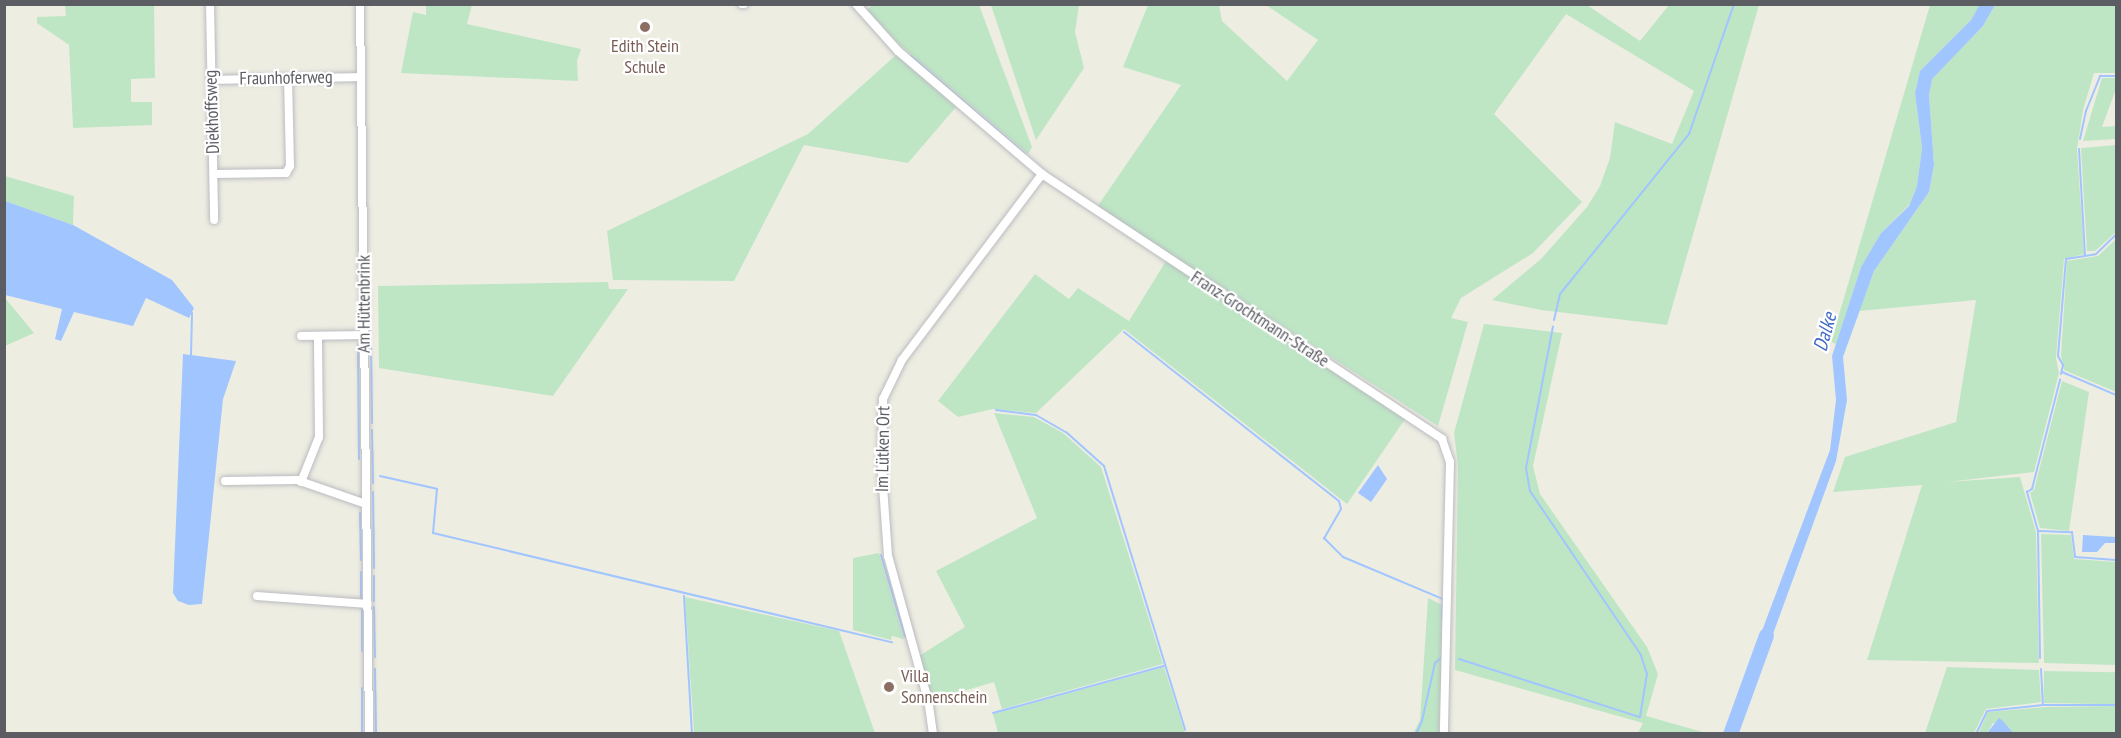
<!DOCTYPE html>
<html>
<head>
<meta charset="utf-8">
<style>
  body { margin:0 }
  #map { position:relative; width:2121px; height:738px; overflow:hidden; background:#eeede2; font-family:"PT Sans Narrow",sans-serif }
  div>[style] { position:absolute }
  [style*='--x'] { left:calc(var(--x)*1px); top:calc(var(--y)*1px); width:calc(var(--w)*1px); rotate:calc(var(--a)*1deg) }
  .green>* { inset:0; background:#bee6c5; transform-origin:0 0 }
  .water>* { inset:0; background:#a1c5ff }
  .stream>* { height:2px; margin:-1px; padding:0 1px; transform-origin:1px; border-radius:1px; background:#a1c5ff }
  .river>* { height:15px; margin:-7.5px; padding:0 7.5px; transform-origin:7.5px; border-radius:7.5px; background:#a1c5ff }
  .roads { filter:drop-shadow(0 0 2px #babbc1) drop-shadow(0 0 2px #babbc1) }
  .minor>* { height:8px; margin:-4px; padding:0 4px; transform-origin:4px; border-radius:4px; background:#fff }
  .dots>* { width:16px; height:16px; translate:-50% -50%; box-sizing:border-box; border:3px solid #fff; border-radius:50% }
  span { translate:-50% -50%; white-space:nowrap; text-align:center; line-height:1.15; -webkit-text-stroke:4.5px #fff; paint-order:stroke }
  .education-label { font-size:18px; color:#785e54 }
  .left { translate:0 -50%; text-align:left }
  .street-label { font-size:18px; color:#5b5d63 }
  .water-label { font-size:20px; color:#416ac5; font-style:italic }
  .frame { position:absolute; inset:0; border:6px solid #5b5d63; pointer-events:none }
</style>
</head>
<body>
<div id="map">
  <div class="green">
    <i style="clip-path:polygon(65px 5px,154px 5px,155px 78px,131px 79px,131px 102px,152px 102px,152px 125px,73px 128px,69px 45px,37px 23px,37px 17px,66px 16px)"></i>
    <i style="clip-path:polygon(426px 5px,472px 5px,467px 24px,581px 49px,577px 61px,578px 81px,401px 73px,413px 12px,426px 15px)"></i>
    <i style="clip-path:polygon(872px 5px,979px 5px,1032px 147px,1028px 154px,899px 44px,867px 10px)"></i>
    <i style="clip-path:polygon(991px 5px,1079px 5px,1075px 32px,1084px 68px,1036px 140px)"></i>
    <i style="clip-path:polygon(1148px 5px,1219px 5px,1222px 21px,1287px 81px,1318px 40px,1266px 5px,1587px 5px,1640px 41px,1669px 5px,1759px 5px,1667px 325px,1541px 310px,1492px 300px,1541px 259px,1587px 207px,1600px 186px,1610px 158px,1615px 122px,1672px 144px,1694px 91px,1566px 14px,1494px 114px,1582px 202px,1533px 253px,1461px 298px,1451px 318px,1468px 322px,1438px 426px,1097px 207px,1181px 85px,1123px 67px)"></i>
    <i style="clip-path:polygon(1930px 5px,1980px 5px,1971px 20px,1920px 71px,1915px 93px,1922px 148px,1917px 186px,1909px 205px,1881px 233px,1861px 267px,1836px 344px,1831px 342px)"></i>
    <i style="clip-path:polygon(1995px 5px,2116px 5px,2116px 73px,2094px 73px,2083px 110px,2077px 149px,2084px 254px,2064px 259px,2056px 358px,2059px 373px,2034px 472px,1947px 482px,2020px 477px,2036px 532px,2039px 663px,1867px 660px,1922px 485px,1833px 492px,1845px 457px,1956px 422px,1976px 300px,1859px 311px,1874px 271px,1929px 192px,1934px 165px,1929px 95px,1932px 78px,1983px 26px)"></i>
    <i style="clip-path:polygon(896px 55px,956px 107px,908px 163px,804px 145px,734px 281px,613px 280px,607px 231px,808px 134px)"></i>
    <i style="clip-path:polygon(2102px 78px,2116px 78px,2116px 89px,2102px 127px,2116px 126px,2116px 139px,2083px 141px)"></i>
    <i style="clip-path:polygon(2116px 145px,2116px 232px,2095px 251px,2087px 251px,2081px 148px)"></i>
    <i style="clip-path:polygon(5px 176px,74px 196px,73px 225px,5px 201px)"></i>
    <i style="clip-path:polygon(2116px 239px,2116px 392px,2064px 370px,2061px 355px,2067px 261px,2098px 256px)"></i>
    <i style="clip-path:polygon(1166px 261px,1405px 419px,1347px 504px,1124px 329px,1036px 413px,993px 409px,958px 417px,938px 401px,1035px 274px,1069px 299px,1078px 288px,1129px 321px)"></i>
    <i style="clip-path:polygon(608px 282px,609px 289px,628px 289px,553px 396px,379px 368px,378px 286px)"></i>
    <i style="clip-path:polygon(5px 298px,34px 333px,5px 346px,4px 346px)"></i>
    <i style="clip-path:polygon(1484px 324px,1562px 333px,1533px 466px,1540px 494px,1647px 647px,1658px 674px,1646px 716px,1706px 733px,1638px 733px,1643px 723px,1455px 670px,1458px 465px,1454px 433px)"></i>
    <i style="clip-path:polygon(2062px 381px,2089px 392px,2069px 531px,2040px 528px,2030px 493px,2034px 490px)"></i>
    <i style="clip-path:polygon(994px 413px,1034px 417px,1063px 433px,1101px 467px,1163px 664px,1002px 709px,994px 682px,933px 700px,919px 656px,965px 627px,936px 571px,1037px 518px)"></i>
    <i style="clip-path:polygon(2041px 534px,2071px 535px,2074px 559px,2116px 562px,2116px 665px,2044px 663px)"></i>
    <i style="clip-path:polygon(879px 553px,904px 639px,892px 636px,891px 640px,853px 630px,853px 558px)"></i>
    <i style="clip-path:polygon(685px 597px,839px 631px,875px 733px,694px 733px)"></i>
    <i style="clip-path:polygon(1428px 598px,1444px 606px,1439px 733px,1413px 734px,1420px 720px)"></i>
    <i style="clip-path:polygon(1164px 667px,1185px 733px,998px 733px,993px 714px)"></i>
    <i style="clip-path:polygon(1947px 667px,2039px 670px,2041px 702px,1986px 709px,1974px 733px,1925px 733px)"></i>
    <i style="left:2044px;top:671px;width:72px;height:32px;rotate:1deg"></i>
    <i style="clip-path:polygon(2116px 706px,2116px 733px,2013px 733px,2003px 725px,1993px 723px,1987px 733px,1978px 734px,1988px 712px,2046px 707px)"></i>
  </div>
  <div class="water">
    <i style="clip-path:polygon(1980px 4px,1995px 5px,1983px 26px,1932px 79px,1929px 95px,1934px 165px,1929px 192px,1874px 271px,1843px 357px,1847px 400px,1836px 461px,1765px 656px,1754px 652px,1830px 450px,1836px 400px,1832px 356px,1861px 267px,1881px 233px,1909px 206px,1917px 186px,1922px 148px,1915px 93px,1920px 71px,1971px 20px)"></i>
    <i style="clip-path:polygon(5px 201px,73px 225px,172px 280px,194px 308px,189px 318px,146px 298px,133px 326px,74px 312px,61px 341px,55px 339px,62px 309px,5px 295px)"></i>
    <i style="clip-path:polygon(183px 354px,236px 361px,223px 399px,202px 604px,189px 605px,178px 601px,173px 593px)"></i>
    <i style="clip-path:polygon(1378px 465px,1387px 479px,1371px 502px,1358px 493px)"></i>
    <i style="clip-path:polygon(2083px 535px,2116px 537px,2116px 543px,2105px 543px,2097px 552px,2082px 552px)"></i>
    <i style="clip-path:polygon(1999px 718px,2003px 721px,2013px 733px,1987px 733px)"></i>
  </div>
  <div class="stream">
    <i style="--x:911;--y:56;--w:150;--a:40.7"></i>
    <i style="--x:2080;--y:139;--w:29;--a:-78"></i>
    <i style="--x:2086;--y:111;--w:38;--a:-68"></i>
    <i style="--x:2100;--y:76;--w:16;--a:0"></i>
    <i style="--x:2079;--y:149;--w:106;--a:86.8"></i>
    <i style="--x:1554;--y:320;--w:27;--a:-77"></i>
    <i style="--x:1560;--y:294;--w:206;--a:-51.1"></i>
    <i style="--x:1689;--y:134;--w:138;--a:-70.9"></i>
    <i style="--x:370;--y:330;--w:29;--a:-90"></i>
    <i style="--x:1124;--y:332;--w:273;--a:38.2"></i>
    <i style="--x:1339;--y:501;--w:8;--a:76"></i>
    <i style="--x:1341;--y:509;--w:34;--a:120"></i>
    <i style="--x:1324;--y:538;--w:27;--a:45"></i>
    <i style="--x:1343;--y:557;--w:108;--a:22.8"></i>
    <i style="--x:1443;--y:599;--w:18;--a:93"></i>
    <i style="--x:371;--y:338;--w:85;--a:89.3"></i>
    <i style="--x:358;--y:344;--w:115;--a:89.5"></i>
    <i style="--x:191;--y:355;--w:42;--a:-88.6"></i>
    <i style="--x:2062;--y:372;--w:59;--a:23.1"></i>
    <i style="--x:2061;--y:374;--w:9;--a:-77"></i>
    <i style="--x:2063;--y:365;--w:10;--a:-119"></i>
    <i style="--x:2058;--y:356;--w:97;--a:-85.3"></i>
    <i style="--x:2066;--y:259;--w:30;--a:-9"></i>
    <i style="--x:2096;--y:254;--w:28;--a:-44"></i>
    <i style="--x:996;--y:410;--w:40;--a:7.1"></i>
    <i style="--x:1036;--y:415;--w:34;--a:30"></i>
    <i style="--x:1066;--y:432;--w:51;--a:41.8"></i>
    <i style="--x:1104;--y:466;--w:276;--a:72.9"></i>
    <i style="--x:372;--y:430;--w:53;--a:88.9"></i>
    <i style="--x:380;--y:476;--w:58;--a:12.8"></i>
    <i style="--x:437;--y:489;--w:44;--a:95.2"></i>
    <i style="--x:433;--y:533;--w:472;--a:13.4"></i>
    <i style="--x:373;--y:492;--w:76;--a:89.2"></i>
    <i style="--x:360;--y:513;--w:47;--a:88.8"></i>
    <i style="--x:2039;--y:531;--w:33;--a:2"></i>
    <i style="--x:2072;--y:532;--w:25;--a:83"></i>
    <i style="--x:2075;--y:557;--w:41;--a:4.2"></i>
    <i style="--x:881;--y:555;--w:85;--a:73.7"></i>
    <i style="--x:361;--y:572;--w:26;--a:90"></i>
    <i style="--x:684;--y:596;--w:138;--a:86.7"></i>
    <i style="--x:374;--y:601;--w:25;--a:-90"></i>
    <i style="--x:374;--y:607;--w:50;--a:88.9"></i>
    <i style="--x:362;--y:610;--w:41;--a:90"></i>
    <i style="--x:2040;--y:658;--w:127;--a:-90.9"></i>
    <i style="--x:2038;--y:531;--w:41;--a:-105.8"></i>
    <i style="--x:2027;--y:492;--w:6;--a:-31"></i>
    <i style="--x:2032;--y:489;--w:113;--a:-75.6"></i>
    <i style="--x:1459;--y:659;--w:190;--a:17.8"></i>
    <i style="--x:1640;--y:717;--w:44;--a:-80.8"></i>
    <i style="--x:1647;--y:674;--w:20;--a:-108"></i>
    <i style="--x:1641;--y:655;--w:198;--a:-124.1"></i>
    <i style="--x:1530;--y:491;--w:23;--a:-100"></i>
    <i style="--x:1526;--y:468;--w:144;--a:-79.2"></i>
    <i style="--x:375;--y:669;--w:65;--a:89.1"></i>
    <i style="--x:2041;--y:669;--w:36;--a:87"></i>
    <i style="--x:362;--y:688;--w:46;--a:90"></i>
    <i style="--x:993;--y:713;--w:177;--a:-15.4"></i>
    <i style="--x:1416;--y:734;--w:14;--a:-65"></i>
    <i style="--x:1422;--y:721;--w:59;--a:-77.4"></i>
    <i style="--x:1435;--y:663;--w:11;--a:-41"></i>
    <i style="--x:1976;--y:734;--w:25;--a:-64"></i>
    <i style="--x:1987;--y:711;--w:56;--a:-6.1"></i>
    <i style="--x:2043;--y:705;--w:73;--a:0"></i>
  </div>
  <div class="river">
    <i style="--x:1730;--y:734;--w:105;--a:-70"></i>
  </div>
  <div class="roads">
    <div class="minor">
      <i style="--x:210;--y:4;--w:216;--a:88.9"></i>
      <i style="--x:360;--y:4;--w:730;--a:89.29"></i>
      <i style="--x:742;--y:4;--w:2;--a:0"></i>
      <i style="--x:856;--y:4;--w:63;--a:48.2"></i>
      <i style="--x:898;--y:51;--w:189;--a:40.5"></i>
      <i style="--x:1042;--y:174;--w:480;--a:33.5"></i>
      <i style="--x:1442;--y:439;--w:24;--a:71"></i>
      <i style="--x:1450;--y:462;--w:272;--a:91.3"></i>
      <i style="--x:211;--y:80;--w:150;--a:-1.1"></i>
      <i style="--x:214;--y:174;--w:72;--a:-0.8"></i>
      <i style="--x:286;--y:173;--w:8;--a:-60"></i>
      <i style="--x:290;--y:166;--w:88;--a:-91.3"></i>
      <i style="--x:301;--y:336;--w:63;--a:-0.9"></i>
      <i style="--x:225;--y:481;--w:72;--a:-0.8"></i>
      <i style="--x:297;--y:480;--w:73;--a:19.2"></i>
      <i style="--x:301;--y:482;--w:48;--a:-68.2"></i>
      <i style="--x:319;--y:437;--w:101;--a:-90.6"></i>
      <i style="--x:257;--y:596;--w:111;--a:4.1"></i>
      <i style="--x:933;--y:734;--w:34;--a:-98"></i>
      <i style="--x:928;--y:700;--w:149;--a:-105.5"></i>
      <i style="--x:888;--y:556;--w:83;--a:-94.1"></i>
      <i style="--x:882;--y:473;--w:74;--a:-89.2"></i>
      <i style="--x:883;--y:399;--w:43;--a:-64"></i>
      <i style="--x:902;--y:360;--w:233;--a:-53"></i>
    </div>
  </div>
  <div class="dots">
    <i style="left:645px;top:27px;background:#8d6e63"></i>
    <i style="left:889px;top:687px;background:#8d6e63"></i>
  </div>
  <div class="education-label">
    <span style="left:645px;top:57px">Edith Stein<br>Schule</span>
    <span class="left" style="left:901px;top:687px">Villa<br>Sonnenschein</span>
  </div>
  <div class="street-label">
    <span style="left:286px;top:78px;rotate:-1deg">Fraunhoferweg</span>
    <span style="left:212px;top:112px;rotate:-92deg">Diekhoffsweg</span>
    <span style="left:364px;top:304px;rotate:-90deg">Am Hüttenbrink</span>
    <span style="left:1260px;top:319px;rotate:33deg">Franz-Grochtmann-Straße</span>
    <span style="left:883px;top:449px;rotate:-89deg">Im Lütken Ort</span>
  </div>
  <div class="water-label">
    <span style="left:1825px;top:332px;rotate:-74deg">Dalke</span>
  </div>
  <div class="frame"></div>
</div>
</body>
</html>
